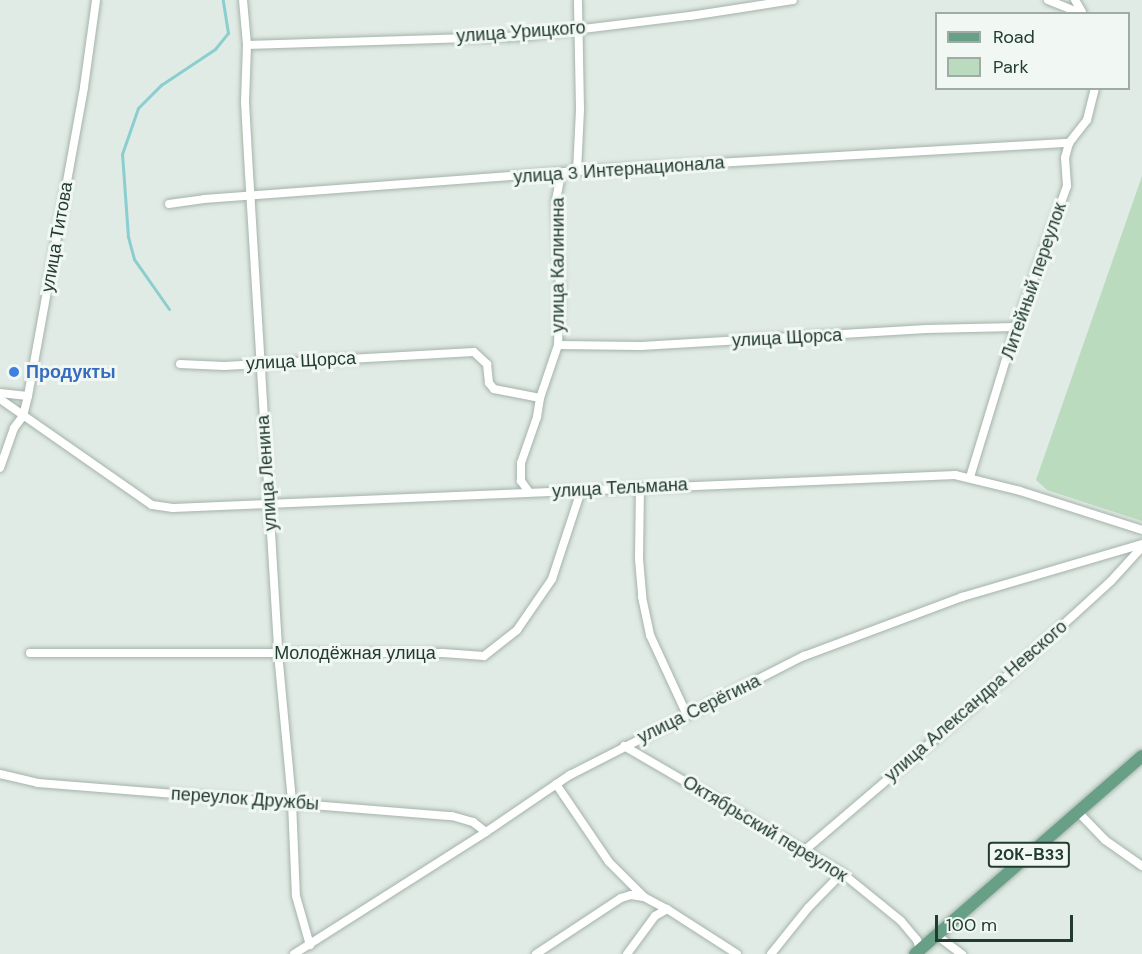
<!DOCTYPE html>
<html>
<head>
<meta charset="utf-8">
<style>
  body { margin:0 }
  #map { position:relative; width:1142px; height:954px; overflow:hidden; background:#e1ebe5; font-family:"DM Sans",sans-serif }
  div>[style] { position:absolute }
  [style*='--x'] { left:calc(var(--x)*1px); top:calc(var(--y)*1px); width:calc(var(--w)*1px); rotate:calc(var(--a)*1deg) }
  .green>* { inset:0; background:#bbdbbe }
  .stream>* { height:3px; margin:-1.5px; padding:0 1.5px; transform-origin:1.5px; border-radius:1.5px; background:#8bcece }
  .roads { filter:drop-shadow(0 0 2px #a4b3ab) drop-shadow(0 0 2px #a4b3ab) }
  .minor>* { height:8px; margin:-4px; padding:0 4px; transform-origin:4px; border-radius:4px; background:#fff }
  .primary>* { height:12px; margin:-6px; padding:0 6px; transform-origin:6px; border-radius:6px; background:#679f87 }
  .dots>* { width:16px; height:16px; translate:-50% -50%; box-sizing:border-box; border:3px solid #f1f8f3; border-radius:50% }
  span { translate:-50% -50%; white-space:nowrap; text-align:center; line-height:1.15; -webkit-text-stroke:6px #f1f8f3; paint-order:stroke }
  .shield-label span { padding:2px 4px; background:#f1f8f3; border:2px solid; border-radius:4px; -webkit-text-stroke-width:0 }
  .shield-label { font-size:16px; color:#223b30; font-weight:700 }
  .street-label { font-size:18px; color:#223b30 }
  .shop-label { font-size:18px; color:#366cbe; font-weight:700 }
  .left { translate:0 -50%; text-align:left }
  .legend { position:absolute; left:935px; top:12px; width:195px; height:78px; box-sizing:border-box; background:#f1f8f3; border:2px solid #9eaca5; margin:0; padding:8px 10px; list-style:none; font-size:18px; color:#223b30 }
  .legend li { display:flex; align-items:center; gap:12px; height:30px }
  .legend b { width:30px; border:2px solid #9eaca5 }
  .scale { position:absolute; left:935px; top:915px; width:138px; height:27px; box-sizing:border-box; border:3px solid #223b30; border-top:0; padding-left:8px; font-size:18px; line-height:21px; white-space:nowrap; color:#223b30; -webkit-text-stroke:4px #f1f8f3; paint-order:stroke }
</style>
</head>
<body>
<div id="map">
  <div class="green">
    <i style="clip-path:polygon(1142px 176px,1142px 521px,1047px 490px,1036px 480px)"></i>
  </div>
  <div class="stream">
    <i style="--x:169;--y:309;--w:61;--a:-125"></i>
    <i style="--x:134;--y:259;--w:23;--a:-105"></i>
    <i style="--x:128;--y:237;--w:83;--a:-94.1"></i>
    <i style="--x:122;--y:154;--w:49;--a:-70.8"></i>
    <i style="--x:138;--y:108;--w:33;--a:-45"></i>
    <i style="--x:161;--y:85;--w:65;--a:-33.7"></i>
    <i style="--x:215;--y:49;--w:21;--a:-51"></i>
    <i style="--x:228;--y:33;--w:33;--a:-99"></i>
  </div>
  <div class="roads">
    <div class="minor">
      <i style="--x:243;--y:0;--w:45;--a:84.9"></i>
      <i style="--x:247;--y:45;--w:57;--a:92"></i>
      <i style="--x:245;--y:102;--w:71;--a:86.8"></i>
      <i style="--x:249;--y:173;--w:481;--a:86.5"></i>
      <i style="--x:278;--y:653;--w:150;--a:84.6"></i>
      <i style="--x:292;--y:802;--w:94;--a:87.6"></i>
      <i style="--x:296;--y:896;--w:51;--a:74.1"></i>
      <i style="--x:1048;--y:0;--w:37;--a:22"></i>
      <i style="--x:1075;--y:0;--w:14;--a:60"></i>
      <i style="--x:247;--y:45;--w:279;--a:-1.8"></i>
      <i style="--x:526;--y:36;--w:165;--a:-7"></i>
      <i style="--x:690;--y:16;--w:104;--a:-8.8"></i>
      <i style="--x:577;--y:171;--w:62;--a:-87.2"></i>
      <i style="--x:580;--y:109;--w:109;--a:-91.1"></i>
      <i style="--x:169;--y:204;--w:35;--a:-8"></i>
      <i style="--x:204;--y:199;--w:374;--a:-4.3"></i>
      <i style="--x:577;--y:171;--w:493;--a:-3.3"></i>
      <i style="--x:558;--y:345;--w:83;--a:0.7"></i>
      <i style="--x:641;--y:346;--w:286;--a:-3.4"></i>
      <i style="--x:926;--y:329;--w:90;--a:-1.3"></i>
      <i style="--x:180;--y:364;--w:44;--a:2.6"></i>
      <i style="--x:224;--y:366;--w:250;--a:-3.2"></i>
      <i style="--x:474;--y:352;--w:18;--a:43"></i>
      <i style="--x:487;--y:364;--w:19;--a:84"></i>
      <i style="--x:489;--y:383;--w:8;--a:50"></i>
      <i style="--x:494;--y:389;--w:47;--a:11.1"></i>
      <i style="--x:0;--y:393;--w:28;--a:6"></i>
      <i style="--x:0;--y:399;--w:185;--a:34.9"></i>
      <i style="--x:152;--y:505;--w:21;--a:8"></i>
      <i style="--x:173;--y:508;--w:783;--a:-2.42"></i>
      <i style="--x:955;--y:475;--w:67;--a:13.8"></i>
      <i style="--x:1020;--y:491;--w:128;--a:17.7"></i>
      <i style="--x:0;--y:468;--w:42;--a:-70.7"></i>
      <i style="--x:14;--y:428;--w:15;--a:-53"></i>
      <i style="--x:23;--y:416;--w:21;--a:-76"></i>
      <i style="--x:28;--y:396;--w:314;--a:-79.7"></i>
      <i style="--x:84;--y:87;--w:88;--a:-82.1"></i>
      <i style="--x:970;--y:477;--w:157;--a:-73"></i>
      <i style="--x:1016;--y:327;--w:150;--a:-70.1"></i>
      <i style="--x:1067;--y:186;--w:28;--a:-94"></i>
      <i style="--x:1065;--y:158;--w:16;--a:-75"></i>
      <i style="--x:1069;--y:143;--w:29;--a:-52"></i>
      <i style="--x:1087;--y:120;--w:33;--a:-76"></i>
      <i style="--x:640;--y:487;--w:72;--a:90.8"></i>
      <i style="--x:639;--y:559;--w:38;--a:85"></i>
      <i style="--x:642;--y:597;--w:39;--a:78"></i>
      <i style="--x:650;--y:635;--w:88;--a:65.2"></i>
      <i style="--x:529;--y:492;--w:14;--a:-126"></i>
      <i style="--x:521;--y:481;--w:18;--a:-90"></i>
      <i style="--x:521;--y:463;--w:49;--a:-70.8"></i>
      <i style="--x:537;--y:417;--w:19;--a:-81"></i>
      <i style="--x:540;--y:398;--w:56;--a:-71.2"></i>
      <i style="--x:558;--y:345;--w:56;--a:-88"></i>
      <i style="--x:560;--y:289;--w:89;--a:-92.6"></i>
      <i style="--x:556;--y:200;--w:26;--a:-79"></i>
      <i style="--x:30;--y:653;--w:413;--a:0"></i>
      <i style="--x:443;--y:653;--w:41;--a:4.2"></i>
      <i style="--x:484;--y:656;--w:42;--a:-38.2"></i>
      <i style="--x:517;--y:630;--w:62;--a:-55.5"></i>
      <i style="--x:552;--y:579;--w:93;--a:-71.8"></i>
      <i style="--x:624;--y:746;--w:252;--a:30.2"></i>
      <i style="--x:842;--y:873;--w:76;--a:39.1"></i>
      <i style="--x:901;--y:921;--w:25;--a:50"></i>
      <i style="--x:917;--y:940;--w:9;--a:72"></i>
      <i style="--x:0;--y:774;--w:39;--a:13"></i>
      <i style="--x:38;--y:783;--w:415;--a:4.6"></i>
      <i style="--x:452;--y:816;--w:22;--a:16"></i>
      <i style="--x:473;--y:822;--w:16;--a:38"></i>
      <i style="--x:556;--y:784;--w:94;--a:55.8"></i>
      <i style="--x:609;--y:862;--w:48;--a:45"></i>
      <i style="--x:1079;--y:813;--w:37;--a:46"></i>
      <i style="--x:1105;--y:840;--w:45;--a:35.1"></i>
      <i style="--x:805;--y:850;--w:237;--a:-40.5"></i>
      <i style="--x:985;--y:696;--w:171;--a:-42.4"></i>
      <i style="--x:1111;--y:581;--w:46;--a:-47.6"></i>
      <i style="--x:935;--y:934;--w:34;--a:37"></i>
      <i style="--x:294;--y:954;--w:227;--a:-32.4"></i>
      <i style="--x:486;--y:832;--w:102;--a:-34.2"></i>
      <i style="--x:570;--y:775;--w:263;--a:-27"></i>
      <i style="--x:804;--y:656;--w:169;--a:-20.5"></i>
      <i style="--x:962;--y:597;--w:188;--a:-16.4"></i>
      <i style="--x:536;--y:954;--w:102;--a:-33.4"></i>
      <i style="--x:621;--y:898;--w:10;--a:-17"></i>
      <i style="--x:631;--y:895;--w:13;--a:9"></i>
      <i style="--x:644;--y:897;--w:26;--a:28"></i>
      <i style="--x:667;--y:909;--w:83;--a:32.7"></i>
      <i style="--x:627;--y:954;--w:47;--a:-53.6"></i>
      <i style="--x:655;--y:916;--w:14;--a:-30"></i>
      <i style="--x:771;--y:954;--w:59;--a:-51.2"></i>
      <i style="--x:808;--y:908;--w:49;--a:-45.8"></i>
    </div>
    <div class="primary">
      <i style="--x:915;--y:954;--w:301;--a:-41.1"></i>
    </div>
  </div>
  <div class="dots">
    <i style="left:14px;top:372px;background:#3f7fe0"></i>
  </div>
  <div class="shield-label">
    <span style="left:1029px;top:855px">20К-В33</span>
  </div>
  <div class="street-label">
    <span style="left:521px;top:32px;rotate:-4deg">улица Урицкого</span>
    <span style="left:619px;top:170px;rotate:-4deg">улица 3 Интернационала</span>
    <span style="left:57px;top:237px;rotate:-80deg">улица Титова</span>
    <span style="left:558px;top:265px;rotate:-90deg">улица Калинина</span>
    <span style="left:1034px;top:281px;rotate:-71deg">Литейный переулок</span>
    <span style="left:787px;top:338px;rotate:-3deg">улица Щорса</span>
    <span style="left:301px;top:361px;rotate:-3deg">улица Щорса</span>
    <span style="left:267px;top:473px;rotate:-94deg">улица Ленина</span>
    <span style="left:620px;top:488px;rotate:-3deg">улица Тельмана</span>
    <span style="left:355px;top:653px">Молодёжная улица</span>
    <span style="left:976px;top:701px;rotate:-41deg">улица Александра Невского</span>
    <span style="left:699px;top:709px;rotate:-26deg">улица Серёгина</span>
    <span style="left:245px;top:799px;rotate:4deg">переулок Дружбы</span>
    <span style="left:765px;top:829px;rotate:31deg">Октябрьский переулок</span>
  </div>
  <div class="shop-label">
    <span class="left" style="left:26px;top:372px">Продукты</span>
  </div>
  <ul class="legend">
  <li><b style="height:8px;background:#679f87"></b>Road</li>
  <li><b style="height:16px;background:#bbdbbe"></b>Park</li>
  </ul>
  <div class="scale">100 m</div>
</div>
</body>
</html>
